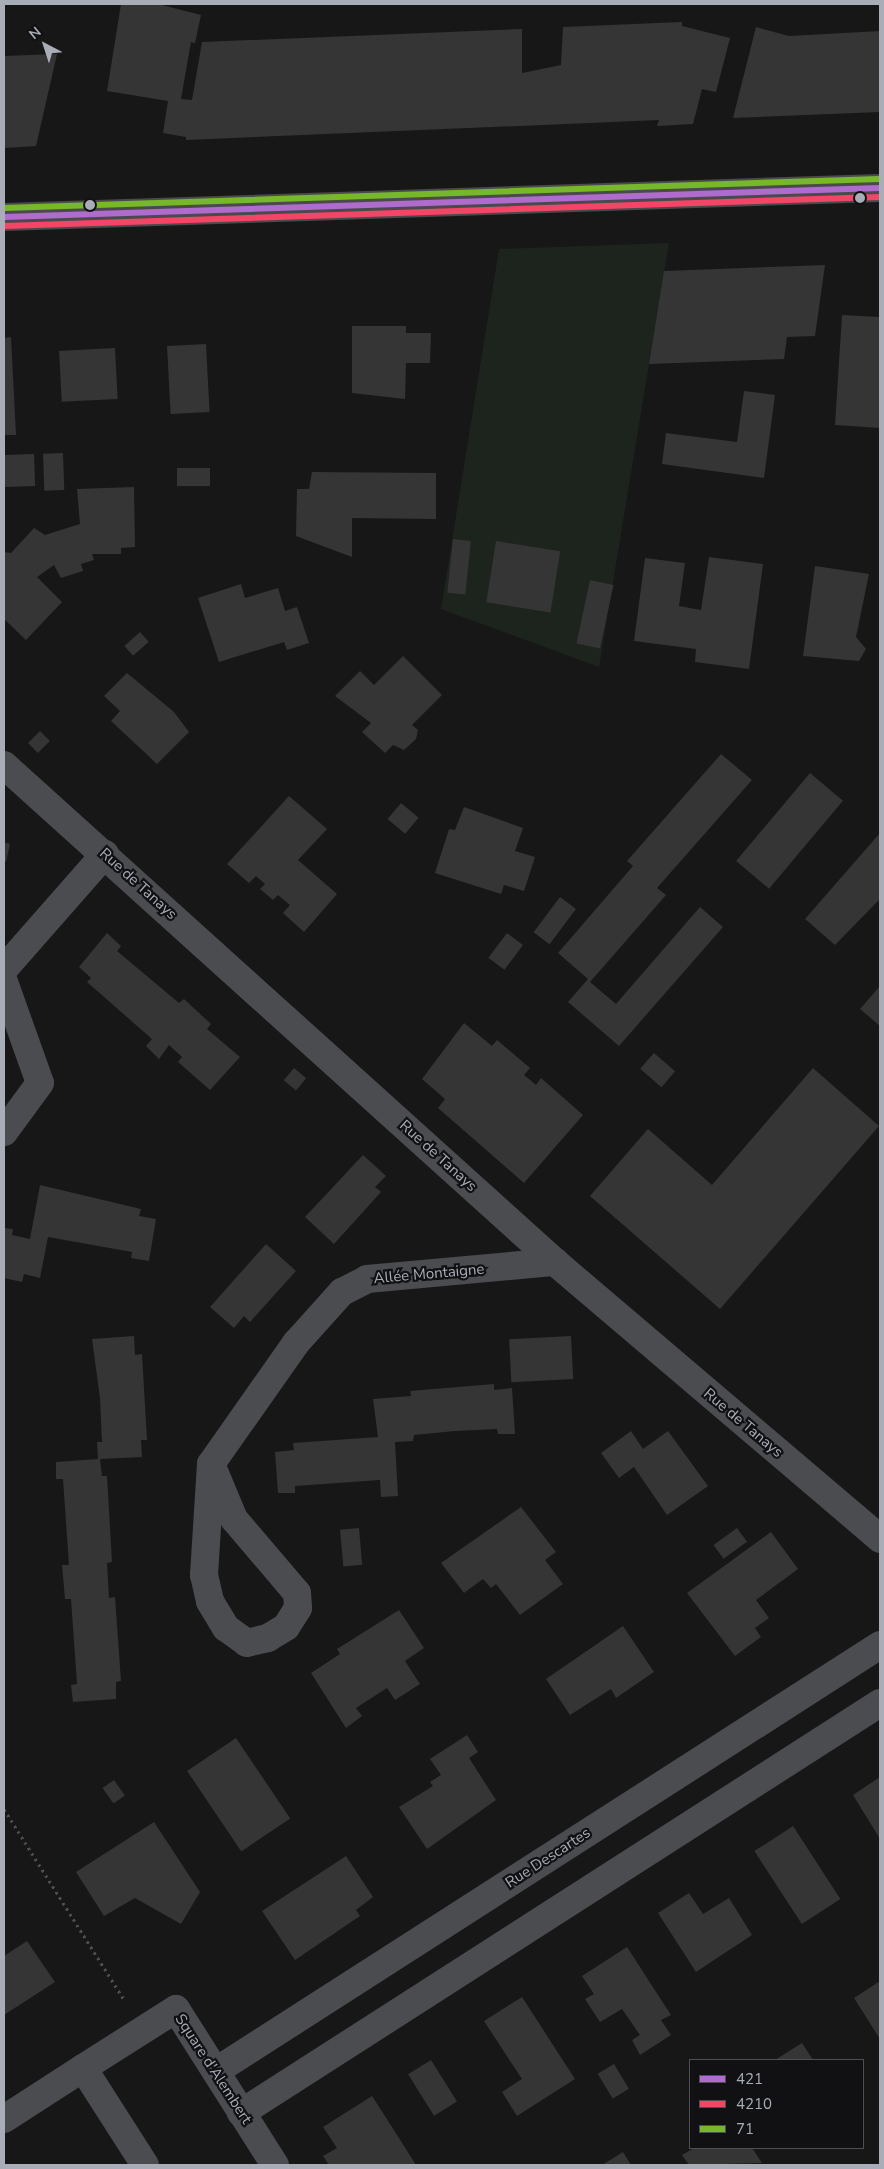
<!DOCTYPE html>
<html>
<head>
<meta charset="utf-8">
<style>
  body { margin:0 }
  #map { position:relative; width:884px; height:2169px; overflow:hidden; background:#171717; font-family:"Nunito Sans",sans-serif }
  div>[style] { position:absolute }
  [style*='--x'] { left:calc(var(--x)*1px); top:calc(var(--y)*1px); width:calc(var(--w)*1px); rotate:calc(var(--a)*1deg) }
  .green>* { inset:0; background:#1d241e }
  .building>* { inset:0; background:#353536; transform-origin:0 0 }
  .path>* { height:3px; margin-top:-1.5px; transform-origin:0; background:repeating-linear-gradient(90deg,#4d4e52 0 2.5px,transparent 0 6.5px) }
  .street>* { height:28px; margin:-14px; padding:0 14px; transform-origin:14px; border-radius:14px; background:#4b4c50 }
  .secondary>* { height:28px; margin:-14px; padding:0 14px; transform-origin:14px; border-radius:14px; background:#4a4a4e }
  .bus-1>* { height:6px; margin:-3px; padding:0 3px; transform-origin:3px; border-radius:3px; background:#b06ccc }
  .bus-2>* { height:6px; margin:-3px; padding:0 3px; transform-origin:3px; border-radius:3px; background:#f34667 }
  .bus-3>* { height:6px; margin:-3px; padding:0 3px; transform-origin:3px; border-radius:3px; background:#76b82a }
  .dots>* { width:14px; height:14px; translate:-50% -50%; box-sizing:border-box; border:2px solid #111113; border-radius:50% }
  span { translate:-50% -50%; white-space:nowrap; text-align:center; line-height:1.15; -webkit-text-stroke:4.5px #111113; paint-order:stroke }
  .street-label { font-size:15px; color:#a8adb8 }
  .frame { position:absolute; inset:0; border:5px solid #a8adb8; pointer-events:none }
  .legend { position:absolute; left:689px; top:2059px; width:175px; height:90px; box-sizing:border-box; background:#111113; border:1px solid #4d4f55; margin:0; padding:6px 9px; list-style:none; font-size:15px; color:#a8adb8 }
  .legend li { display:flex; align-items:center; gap:10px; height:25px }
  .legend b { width:25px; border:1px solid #4d4f55 }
  .north { position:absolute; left:20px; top:20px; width:50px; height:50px; -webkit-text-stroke:4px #111113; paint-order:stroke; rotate:320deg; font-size:14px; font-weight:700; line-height:20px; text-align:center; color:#a8adb8 }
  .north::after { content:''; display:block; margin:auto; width:18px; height:22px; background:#a8adb8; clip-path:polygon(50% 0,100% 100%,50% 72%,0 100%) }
</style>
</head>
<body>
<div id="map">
  <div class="green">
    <i style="clip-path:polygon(669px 243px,599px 667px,441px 609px,499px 249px)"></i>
  </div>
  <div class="building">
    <i style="clip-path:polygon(121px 4px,158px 4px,201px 15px,195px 43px,191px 42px,181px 99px,192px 100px,202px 42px,522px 29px,522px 73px,561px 65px,563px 27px,682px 22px,682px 26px,730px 38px,716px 92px,702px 89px,693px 124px,657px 126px,659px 120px,186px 140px,186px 137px,163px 133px,168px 101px,107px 91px)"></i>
    <i style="clip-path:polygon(756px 27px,789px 36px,880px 31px,880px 112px,733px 118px)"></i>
    <i style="clip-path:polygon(57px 54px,36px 146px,4px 148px,4px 56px)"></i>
    <i style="clip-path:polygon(825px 265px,815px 336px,787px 337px,784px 359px,649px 364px,664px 271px)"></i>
    <i style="clip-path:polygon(842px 315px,880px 317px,880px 428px,835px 425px)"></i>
    <i style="clip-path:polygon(352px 326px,406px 326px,406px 333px,431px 333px,430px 363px,406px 363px,405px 399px,352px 393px)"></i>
    <i style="clip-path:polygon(11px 337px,16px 435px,4px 435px,4px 338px)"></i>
    <i style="left:206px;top:344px;width:68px;height:39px;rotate:87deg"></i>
    <i style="left:115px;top:348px;width:51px;height:56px;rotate:87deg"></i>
    <i style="clip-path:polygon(744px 391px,775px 395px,764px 478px,662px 464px,666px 433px,737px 442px)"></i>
    <i style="left:63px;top:453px;width:37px;height:20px;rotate:88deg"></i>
    <i style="left:34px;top:454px;width:32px;height:30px;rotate:88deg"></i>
    <i style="left:177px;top:468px;width:33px;height:18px"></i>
    <i style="clip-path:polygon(312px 472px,436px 473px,436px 519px,352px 518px,352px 557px,296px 536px,297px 489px,309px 489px)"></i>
    <i style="clip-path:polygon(134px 487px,135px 547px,121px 548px,121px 554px,92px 554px,94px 560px,81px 564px,83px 571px,61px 578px,54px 565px,37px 577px,62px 602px,26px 640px,4px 619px,4px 552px,11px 553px,34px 528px,45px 535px,80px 524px,77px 489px)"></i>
    <i style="left:453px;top:539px;width:18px;height:54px;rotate:6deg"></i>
    <i style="left:496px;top:541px;width:65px;height:62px;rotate:9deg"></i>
    <i style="clip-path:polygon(709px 557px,763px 564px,749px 669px,695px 662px,696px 649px,634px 641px,645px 558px,685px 563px,679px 606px,701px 610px)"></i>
    <i style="clip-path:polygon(815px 566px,869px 574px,856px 637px,866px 649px,859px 661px,803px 656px)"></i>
    <i style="left:590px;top:580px;width:24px;height:65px;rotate:12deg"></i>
    <i style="clip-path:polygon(241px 584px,245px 598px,278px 588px,285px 611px,297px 607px,309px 643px,287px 650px,284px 642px,219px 662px,198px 598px)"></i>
    <i style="left:140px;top:632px;width:13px;height:21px;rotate:48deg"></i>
    <i style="clip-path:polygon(403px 656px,442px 695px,412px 725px,418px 730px,416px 739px,404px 750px,393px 745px,385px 753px,362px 732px,371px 723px,335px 696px,360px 671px,374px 685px)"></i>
    <i style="clip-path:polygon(127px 673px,174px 712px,189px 732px,157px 764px,111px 721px,120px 711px,104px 696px)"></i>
    <i style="left:40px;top:731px;width:14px;height:17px;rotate:45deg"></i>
    <i style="clip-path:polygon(721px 754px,752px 780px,657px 888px,666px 895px,590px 982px,616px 1004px,700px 907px,723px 927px,619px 1046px,568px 1002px,588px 979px,558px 953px,633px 866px,627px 861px)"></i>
    <i style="left:810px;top:773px;width:43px;height:115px;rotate:40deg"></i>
    <i style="clip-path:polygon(289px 796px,327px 829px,298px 860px,337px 894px,304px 932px,283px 913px,290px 905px,278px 895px,273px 900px,260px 889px,265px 884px,256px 876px,249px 883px,227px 864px)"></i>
    <i style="left:401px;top:803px;width:23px;height:21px;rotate:40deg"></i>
    <i style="clip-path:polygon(464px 807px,523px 828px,515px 851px,535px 857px,524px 891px,504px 885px,501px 894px,435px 873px,449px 829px,455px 830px)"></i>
    <i style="clip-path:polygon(880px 833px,880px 899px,835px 945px,805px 919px)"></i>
    <i style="clip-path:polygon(4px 842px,10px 844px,6px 862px,4px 861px)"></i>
    <i style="left:560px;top:897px;width:20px;height:44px;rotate:37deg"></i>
    <i style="clip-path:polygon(107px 933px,121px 946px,117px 951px,179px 1003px,184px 999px,211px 1024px,207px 1029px,240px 1057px,210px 1090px,178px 1062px,182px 1057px,169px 1045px,159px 1059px,146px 1046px,152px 1039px,87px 982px,91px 978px,79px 967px)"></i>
    <i style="left:507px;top:933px;width:20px;height:31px;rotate:37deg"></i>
    <i style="clip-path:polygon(880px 986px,880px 1026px,860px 1009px)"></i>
    <i style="clip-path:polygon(464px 1023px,492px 1046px,497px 1040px,530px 1068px,524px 1075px,536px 1085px,541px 1078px,583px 1115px,524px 1183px,438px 1108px,445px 1099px,422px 1079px)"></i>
    <i style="left:654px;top:1053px;width:28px;height:21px;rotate:41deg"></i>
    <i style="left:294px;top:1068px;width:16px;height:16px;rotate:40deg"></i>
    <i style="clip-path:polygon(813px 1068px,879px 1126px,720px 1309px,590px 1196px,648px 1129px,712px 1185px)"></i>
    <i style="clip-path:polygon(363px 1155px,386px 1176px,375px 1187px,381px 1192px,334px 1244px,305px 1217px)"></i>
    <i style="clip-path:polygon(40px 1185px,141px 1209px,139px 1216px,156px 1219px,149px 1261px,131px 1258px,132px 1252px,48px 1237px,40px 1278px,24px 1274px,22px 1282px,4px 1278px,4px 1228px,13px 1229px,12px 1235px,30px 1239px)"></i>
    <i style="clip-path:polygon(266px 1244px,296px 1271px,250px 1322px,244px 1316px,234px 1328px,210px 1307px)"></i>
    <i style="clip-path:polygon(134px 1336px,135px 1355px,142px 1354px,147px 1440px,141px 1440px,142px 1457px,100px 1459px,102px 1476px,107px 1476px,112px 1562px,107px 1563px,109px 1598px,115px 1597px,121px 1681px,116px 1682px,116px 1699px,73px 1702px,71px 1685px,77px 1684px,71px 1599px,65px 1599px,62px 1565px,69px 1565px,63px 1479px,56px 1479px,56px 1462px,98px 1459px,97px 1442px,102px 1442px,100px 1398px,92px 1339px)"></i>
    <i style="left:571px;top:1336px;width:43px;height:62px;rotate:87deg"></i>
    <i style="clip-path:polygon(494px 1384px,494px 1390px,512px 1388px,515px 1434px,498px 1434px,497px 1429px,455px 1431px,414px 1435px,413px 1441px,395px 1442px,398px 1496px,381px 1497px,380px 1480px,295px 1486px,295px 1493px,278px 1493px,275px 1452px,294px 1450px,293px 1443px,378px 1437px,373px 1399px,411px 1396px,410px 1391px)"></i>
    <i style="clip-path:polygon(631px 1431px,643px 1449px,668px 1431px,708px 1486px,667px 1515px,634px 1467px,619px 1478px,601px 1453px)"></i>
    <i style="clip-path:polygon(521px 1507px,556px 1552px,545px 1560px,563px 1584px,520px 1615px,496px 1584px,491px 1588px,483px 1579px,464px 1593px,441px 1563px)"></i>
    <i style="left:359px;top:1528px;width:37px;height:19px;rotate:85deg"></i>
    <i style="left:737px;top:1528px;width:17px;height:29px;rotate:54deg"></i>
    <i style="clip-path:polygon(771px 1532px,798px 1569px,756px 1600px,769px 1618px,755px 1628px,761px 1637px,735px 1656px,687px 1593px)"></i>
    <i style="clip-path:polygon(399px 1610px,424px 1648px,405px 1661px,420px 1684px,395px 1700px,387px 1688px,356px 1708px,362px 1716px,346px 1728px,311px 1673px,340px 1654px,337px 1649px)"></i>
    <i style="clip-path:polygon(623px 1626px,654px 1672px,616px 1698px,611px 1689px,570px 1715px,546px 1679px)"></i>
    <i style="clip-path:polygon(467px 1735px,478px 1752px,469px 1758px,496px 1800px,427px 1849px,399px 1807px,433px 1786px,430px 1782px,441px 1775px,430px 1759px)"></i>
    <i style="left:236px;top:1738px;width:97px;height:59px;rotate:56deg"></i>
    <i style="clip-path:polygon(880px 1777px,880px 1839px,853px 1795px)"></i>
    <i style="left:114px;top:1780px;width:19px;height:14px;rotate:55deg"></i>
    <i style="clip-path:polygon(154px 1822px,200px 1892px,181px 1924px,135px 1898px,104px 1916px,76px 1872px)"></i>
    <i style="left:793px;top:1826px;width:87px;height:46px;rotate:57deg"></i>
    <i style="clip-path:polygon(346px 1856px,373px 1897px,356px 1910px,360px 1916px,295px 1960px,262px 1911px)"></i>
    <i style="clip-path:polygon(689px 1893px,703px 1914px,729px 1898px,752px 1935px,696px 1972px,658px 1913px)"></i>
    <i style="clip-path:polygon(27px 1941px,55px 1982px,4px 2015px,4px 1956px)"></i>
    <i style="clip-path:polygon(627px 1947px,671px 2015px,661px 2020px,671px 2035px,640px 2055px,632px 2040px,640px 2035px,622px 2009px,600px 2022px,585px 1999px,594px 1994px,582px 1976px)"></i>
    <i style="clip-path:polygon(880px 1981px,880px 2039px,854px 1998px)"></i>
    <i style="clip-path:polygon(522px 1997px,575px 2079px,517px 2116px,502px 2092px,522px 2079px,484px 2021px)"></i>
    <i style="clip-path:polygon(802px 2043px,813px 2060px,775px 2060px)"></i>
    <i style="left:431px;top:2060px;width:49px;height:27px;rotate:58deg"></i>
    <i style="left:614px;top:2064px;width:29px;height:19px;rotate:59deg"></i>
    <i style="clip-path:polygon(372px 2096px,399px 2138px,416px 2165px,329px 2165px,323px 2156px,337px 2148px,323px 2127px)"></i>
    <i style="clip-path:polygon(694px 2148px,752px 2148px,762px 2163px,689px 2165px,682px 2155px)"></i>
    <i style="clip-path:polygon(623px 2152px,631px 2165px,602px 2165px)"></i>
  </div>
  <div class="path">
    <i style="--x:4;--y:1809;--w:227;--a:57.8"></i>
  </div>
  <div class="street">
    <i style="--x:4;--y:765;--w:742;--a:42.05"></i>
    <i style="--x:555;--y:1262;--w:427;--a:40.4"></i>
    <i style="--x:4;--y:969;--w:153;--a:-48.7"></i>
    <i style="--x:4;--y:982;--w:107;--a:70.4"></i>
    <i style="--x:40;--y:1083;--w:61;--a:126.3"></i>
    <i style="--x:211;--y:1464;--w:60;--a:67.3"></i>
    <i style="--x:234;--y:1519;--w:97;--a:49.6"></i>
    <i style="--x:297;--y:1593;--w:15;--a:86"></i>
    <i style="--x:298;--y:1608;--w:22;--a:122"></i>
    <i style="--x:286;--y:1627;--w:21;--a:149"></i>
    <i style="--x:268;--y:1638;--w:22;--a:167"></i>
    <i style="--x:247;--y:1643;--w:26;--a:-144"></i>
    <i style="--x:226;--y:1628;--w:31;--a:-121"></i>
    <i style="--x:210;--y:1601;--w:27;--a:-103"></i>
    <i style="--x:204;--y:1575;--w:111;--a:-86.4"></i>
    <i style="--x:211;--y:1464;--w:148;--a:-54.9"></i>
    <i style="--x:296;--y:1343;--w:69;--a:-48"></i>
    <i style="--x:342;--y:1292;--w:28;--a:-27"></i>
    <i style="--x:367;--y:1279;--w:189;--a:-5.2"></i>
    <i style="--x:216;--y:2071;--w:789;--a:-32.68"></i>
    <i style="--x:241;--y:2113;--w:759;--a:-32.69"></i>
    <i style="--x:4;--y:2119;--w:94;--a:-32.8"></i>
    <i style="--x:145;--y:2165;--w:115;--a:-122.6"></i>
    <i style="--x:83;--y:2068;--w:110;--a:-32.4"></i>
    <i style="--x:176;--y:2009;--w:185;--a:57.6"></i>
  </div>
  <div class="secondary">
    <i style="--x:4;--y:217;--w:876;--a:-1.9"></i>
  </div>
  <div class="bus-1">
    <i style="--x:4;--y:217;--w:876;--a:-1.9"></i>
  </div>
  <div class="bus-2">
    <i style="--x:4;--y:226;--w:876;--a:-1.9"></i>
  </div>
  <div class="bus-3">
    <i style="--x:4;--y:208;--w:876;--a:-1.9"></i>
  </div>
  <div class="dots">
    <i style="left:860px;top:198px;background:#a8adb8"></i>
    <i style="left:90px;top:205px;background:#a8adb8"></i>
  </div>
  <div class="street-label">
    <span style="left:138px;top:884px;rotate:42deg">Rue de Tanays</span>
    <span style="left:438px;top:1156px;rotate:42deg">Rue de Tanays</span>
    <span style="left:429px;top:1274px;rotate:-5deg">Allée Montaigne</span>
    <span style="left:743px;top:1423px;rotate:40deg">Rue de Tanays</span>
    <span style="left:548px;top:1858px;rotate:-33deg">Rue Descartes</span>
    <span style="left:213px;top:2069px;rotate:57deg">Square d'Alembert</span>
  </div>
  <div class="frame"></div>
  <ul class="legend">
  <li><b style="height:6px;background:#b06ccc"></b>421</li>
  <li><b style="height:6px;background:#f34667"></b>4210</li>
  <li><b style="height:6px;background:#76b82a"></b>71</li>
  </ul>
  <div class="north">N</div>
</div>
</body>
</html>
